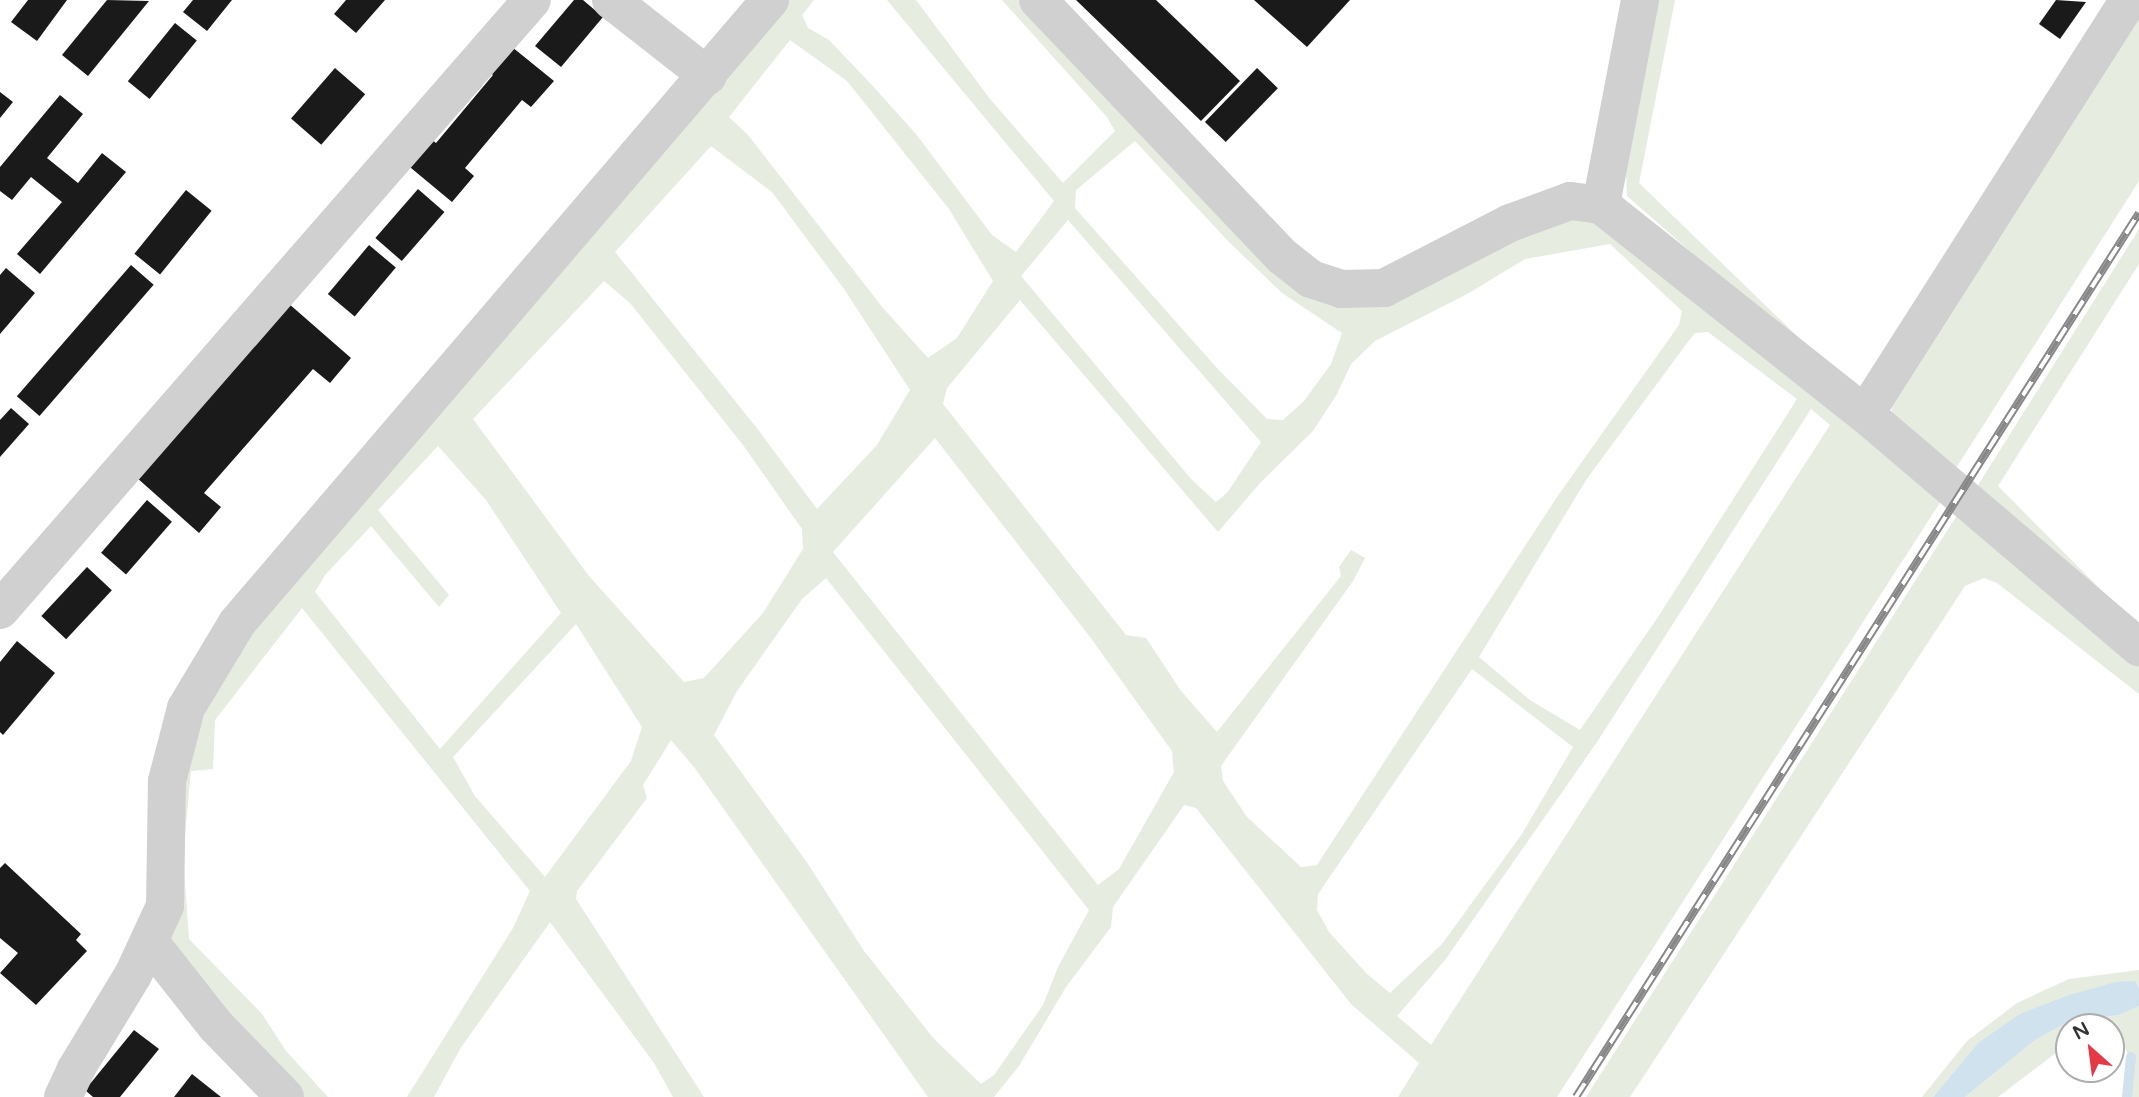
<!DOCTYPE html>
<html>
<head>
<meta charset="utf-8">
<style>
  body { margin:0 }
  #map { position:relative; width:2139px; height:1097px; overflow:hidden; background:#fff; font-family:"Varela Round",sans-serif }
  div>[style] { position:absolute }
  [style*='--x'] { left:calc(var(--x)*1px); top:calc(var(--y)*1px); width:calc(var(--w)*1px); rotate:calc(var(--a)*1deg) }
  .green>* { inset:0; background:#e6ecdf }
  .water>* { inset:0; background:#cfe2ee }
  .stream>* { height:10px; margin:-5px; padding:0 5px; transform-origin:5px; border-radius:5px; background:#cfe2ee }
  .building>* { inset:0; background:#1a1a1a; transform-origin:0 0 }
  .minor>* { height:38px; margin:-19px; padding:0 19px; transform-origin:19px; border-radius:19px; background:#d0d0d0 }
  .tertiary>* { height:38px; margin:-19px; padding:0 19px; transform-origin:19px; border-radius:19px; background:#d0d0d0 }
  .rail>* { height:8px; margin-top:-4px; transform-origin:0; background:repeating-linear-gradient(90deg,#fff 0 16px,#888 0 32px); box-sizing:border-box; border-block:2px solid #888 }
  span { translate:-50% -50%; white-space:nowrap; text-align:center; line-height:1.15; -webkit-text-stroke:7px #fff; paint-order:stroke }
  .north { position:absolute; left:2055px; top:1013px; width:70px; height:70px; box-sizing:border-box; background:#fff; border:2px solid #adadad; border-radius:50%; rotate:332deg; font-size:19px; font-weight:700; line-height:28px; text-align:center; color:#333 }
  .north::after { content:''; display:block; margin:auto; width:24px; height:32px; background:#e63946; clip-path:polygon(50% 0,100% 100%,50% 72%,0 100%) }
</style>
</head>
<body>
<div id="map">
  <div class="green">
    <i style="clip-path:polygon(evenodd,788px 0,814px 0,802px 15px,808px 28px,829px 40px,870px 83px,916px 134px,992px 235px,1016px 252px,1054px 201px,887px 0,916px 0,990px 99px,1063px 183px,1115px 131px,1107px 117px,1002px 0,1018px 0,1167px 159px,1337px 303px,1569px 217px,1601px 221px,1941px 501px,1557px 1097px,1398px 1097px,1419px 1063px,1351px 1004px,1196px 808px,1184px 805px,1113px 907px,1111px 927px,1066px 987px,1019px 1066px,994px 1097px,928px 1097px,694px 767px,671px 740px,643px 785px,647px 798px,577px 891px,576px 899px,704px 1097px,673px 1097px,654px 1063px,550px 922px,460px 1049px,434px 1097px,407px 1097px,513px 928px,530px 891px,302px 608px,215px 720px,213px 769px,191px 771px,183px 855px,189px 939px,262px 1014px,286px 1051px,328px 1097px,299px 1097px,161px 933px,173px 800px,222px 667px,788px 0,790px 40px,847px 81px,949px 209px,993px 281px,957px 338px,928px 358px,883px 308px,748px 135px,729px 117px,790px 40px,788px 0,1135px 141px,1227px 240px,1282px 293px,1342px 333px,1331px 364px,1304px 401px,1283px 420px,1267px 419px,1216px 367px,1075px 208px,1076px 190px,1135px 141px,788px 0,711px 146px,772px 192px,844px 289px,910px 390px,877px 445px,817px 509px,756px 427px,615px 252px,711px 146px,788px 0,1068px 220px,1261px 442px,1227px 493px,1216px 502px,1191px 479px,1021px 276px,1068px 220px,788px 0,1610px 244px,1682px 311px,1679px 325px,1557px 497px,1317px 865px,1301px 867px,1247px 817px,1223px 781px,1221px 766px,1353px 581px,1365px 558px,1351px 550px,1339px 567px,1341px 576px,1217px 732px,1181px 691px,1146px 638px,1126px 635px,943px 404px,947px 388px,1020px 300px,1218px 532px,1261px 482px,1313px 431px,1337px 394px,1351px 364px,1375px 341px,1469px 293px,1525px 259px,1610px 244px,788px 0,604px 281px,630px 303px,743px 445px,802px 529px,803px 549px,763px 613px,704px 678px,684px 682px,589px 576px,473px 419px,604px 281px,788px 0,1708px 332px,1797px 399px,1658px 617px,1580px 730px,1530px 700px,1479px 657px,1586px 480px,1687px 343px,1695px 333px,1708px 332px,788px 0,1811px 409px,1830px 425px,1431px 1045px,1397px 1016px,1445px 960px,1597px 742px,1811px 409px,788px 0,935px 438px,1090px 637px,1172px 751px,1174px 772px,1119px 869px,1098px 885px,833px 552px,935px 438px,788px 0,438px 446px,486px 500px,561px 613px,440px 749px,315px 592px,326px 574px,371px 526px,439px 607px,449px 595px,378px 510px,438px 446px,788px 0,826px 578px,1089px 910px,1058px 967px,1043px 1005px,994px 1075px,981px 1084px,934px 1039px,864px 951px,806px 861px,714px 735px,737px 691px,802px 599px,826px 578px,788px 0,576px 624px,642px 727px,631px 761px,545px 877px,475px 796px,453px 757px,576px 624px,788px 0,1472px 669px,1573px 747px,1522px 834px,1442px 944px,1390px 993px,1367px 974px,1329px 932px,1317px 910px,1318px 894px,1472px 669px)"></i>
    <i style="clip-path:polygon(1656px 0,1675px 0,1639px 183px,1853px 390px,1844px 386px,1627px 196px,1625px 144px)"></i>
    <i style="clip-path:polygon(2139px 15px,2139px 181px,1951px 476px,1892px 417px,1891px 400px)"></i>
    <i style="clip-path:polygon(2139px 229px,2139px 264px,1998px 486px,2139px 628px,1973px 493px)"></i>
    <i style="clip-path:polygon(1961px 509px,2139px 656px,2139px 694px,1997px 583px,1984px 578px,1965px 586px,1630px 1097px,1586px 1097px)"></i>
    <i style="clip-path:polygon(2139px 970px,2139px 987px,2135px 981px,1978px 1043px,1933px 1097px,1922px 1097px,1967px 1041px,2017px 1003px,2069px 979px)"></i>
    <i style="clip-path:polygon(2139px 1006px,2139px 1097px,2129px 1097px,2133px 1057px,2128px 1056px,2123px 1041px,2111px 1040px,2111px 1027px,2069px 1027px,2069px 1043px,1998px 1097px,1965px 1097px,2035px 1040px,2068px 1022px,2119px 1015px)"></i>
  </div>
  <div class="water">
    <i style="clip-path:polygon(2135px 981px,2139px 987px,2139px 1006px,2119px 1015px,2068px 1022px,2035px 1040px,1965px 1097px,1933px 1097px,1978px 1043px,2020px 1014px,2069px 995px,2116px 982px)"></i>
  </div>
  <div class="stream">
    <i style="--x:2127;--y:1097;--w:40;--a:-84.3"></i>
  </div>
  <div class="building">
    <i style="clip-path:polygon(28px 0,67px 0,37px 41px,11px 22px)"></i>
    <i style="clip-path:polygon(107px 0,149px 1px,88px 76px,62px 55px)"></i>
    <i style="clip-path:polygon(193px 0,232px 0,207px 31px,183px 12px)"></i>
    <i style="clip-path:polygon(346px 0,385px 0,356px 33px,334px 14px)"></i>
    <i style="clip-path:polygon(574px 0,583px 0,603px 17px,561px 67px,535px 46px)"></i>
    <i style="clip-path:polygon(1076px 0,1156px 0,1240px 81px,1201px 121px)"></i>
    <i style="clip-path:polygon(1254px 0,1350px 0,1307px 47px)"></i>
    <i style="clip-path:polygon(2056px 0,2086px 2px,2060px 39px,2039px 24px)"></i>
    <i style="left:175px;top:23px;width:28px;height:75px;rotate:39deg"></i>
    <i style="clip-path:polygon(506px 42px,554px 81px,531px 107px,522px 100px,465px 168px,474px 176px,452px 202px,405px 163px,427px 136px,436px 143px,493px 75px,484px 68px)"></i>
    <i style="left:335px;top:68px;width:40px;height:67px;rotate:41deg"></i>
    <i style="left:1257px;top:68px;width:29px;height:75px;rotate:44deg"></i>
    <i style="clip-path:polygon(0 92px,13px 102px,0 118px)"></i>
    <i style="clip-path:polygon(60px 95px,83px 114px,47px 158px,78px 183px,102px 153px,126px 172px,40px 274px,17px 254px,62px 202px,31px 177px,12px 200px,0 191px,0 167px)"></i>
    <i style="left:418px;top:189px;width:35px;height:65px;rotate:41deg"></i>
    <i style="left:186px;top:190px;width:33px;height:82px;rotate:39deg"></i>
    <i style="left:369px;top:245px;width:35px;height:64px;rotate:40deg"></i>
    <i style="left:131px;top:265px;width:30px;height:174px;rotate:41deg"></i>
    <i style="clip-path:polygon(6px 268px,35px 293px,0 334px,0 275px)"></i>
    <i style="clip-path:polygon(288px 303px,351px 358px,330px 383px,313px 369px,204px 493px,221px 507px,199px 533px,136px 477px)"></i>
    <i style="clip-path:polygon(11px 408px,29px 424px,0 457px,0 420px)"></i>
    <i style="left:147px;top:500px;width:33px;height:70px;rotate:41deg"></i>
    <i style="left:87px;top:567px;width:34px;height:67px;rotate:43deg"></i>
    <i style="clip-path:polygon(17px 641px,55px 673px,3px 735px,0 732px,0 662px)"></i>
    <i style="clip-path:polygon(5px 863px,81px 934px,76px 940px,87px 951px,36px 1005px,0 973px,18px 953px,0 938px,0 868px)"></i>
    <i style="clip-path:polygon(134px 1030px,159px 1049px,120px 1097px,93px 1097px,85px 1090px)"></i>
    <i style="clip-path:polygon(192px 1074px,221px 1097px,174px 1097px)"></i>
  </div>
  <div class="minor">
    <i style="--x:611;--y:0;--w:123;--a:38.1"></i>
    <i style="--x:1038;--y:0;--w:355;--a:46.4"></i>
    <i style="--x:1283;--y:257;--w:36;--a:38"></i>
    <i style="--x:1311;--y:279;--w:32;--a:18"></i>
    <i style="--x:1341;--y:289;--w:43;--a:-1.3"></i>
    <i style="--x:1384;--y:288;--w:142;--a:-27.3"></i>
    <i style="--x:1510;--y:223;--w:64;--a:-20.1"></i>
    <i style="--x:1570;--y:201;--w:31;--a:7"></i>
    <i style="--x:1601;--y:205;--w:337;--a:38.4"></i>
    <i style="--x:1865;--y:414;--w:360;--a:40.4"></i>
    <i style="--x:1601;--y:205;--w:209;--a:-79.2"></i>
    <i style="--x:1865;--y:414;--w:491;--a:-57.5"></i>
    <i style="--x:0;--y:610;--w:809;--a:-48.91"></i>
    <i style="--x:149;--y:941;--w:108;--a:51.8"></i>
    <i style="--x:216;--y:1026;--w:99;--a:45.8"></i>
  </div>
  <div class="tertiary">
    <i style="--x:63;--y:1097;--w:31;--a:-65"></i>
    <i style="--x:76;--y:1069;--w:110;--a:-58.8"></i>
    <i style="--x:133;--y:975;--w:76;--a:-65.1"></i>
    <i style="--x:165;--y:906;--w:125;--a:-89.1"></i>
    <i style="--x:167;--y:781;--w:75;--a:-75.4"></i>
    <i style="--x:186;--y:708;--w:99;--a:-59"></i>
    <i style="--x:237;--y:623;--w:820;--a:-49.45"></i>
  </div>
  <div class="rail">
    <i style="--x:1576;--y:1097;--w:1048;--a:-57.51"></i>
  </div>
  <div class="north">N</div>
</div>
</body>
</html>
